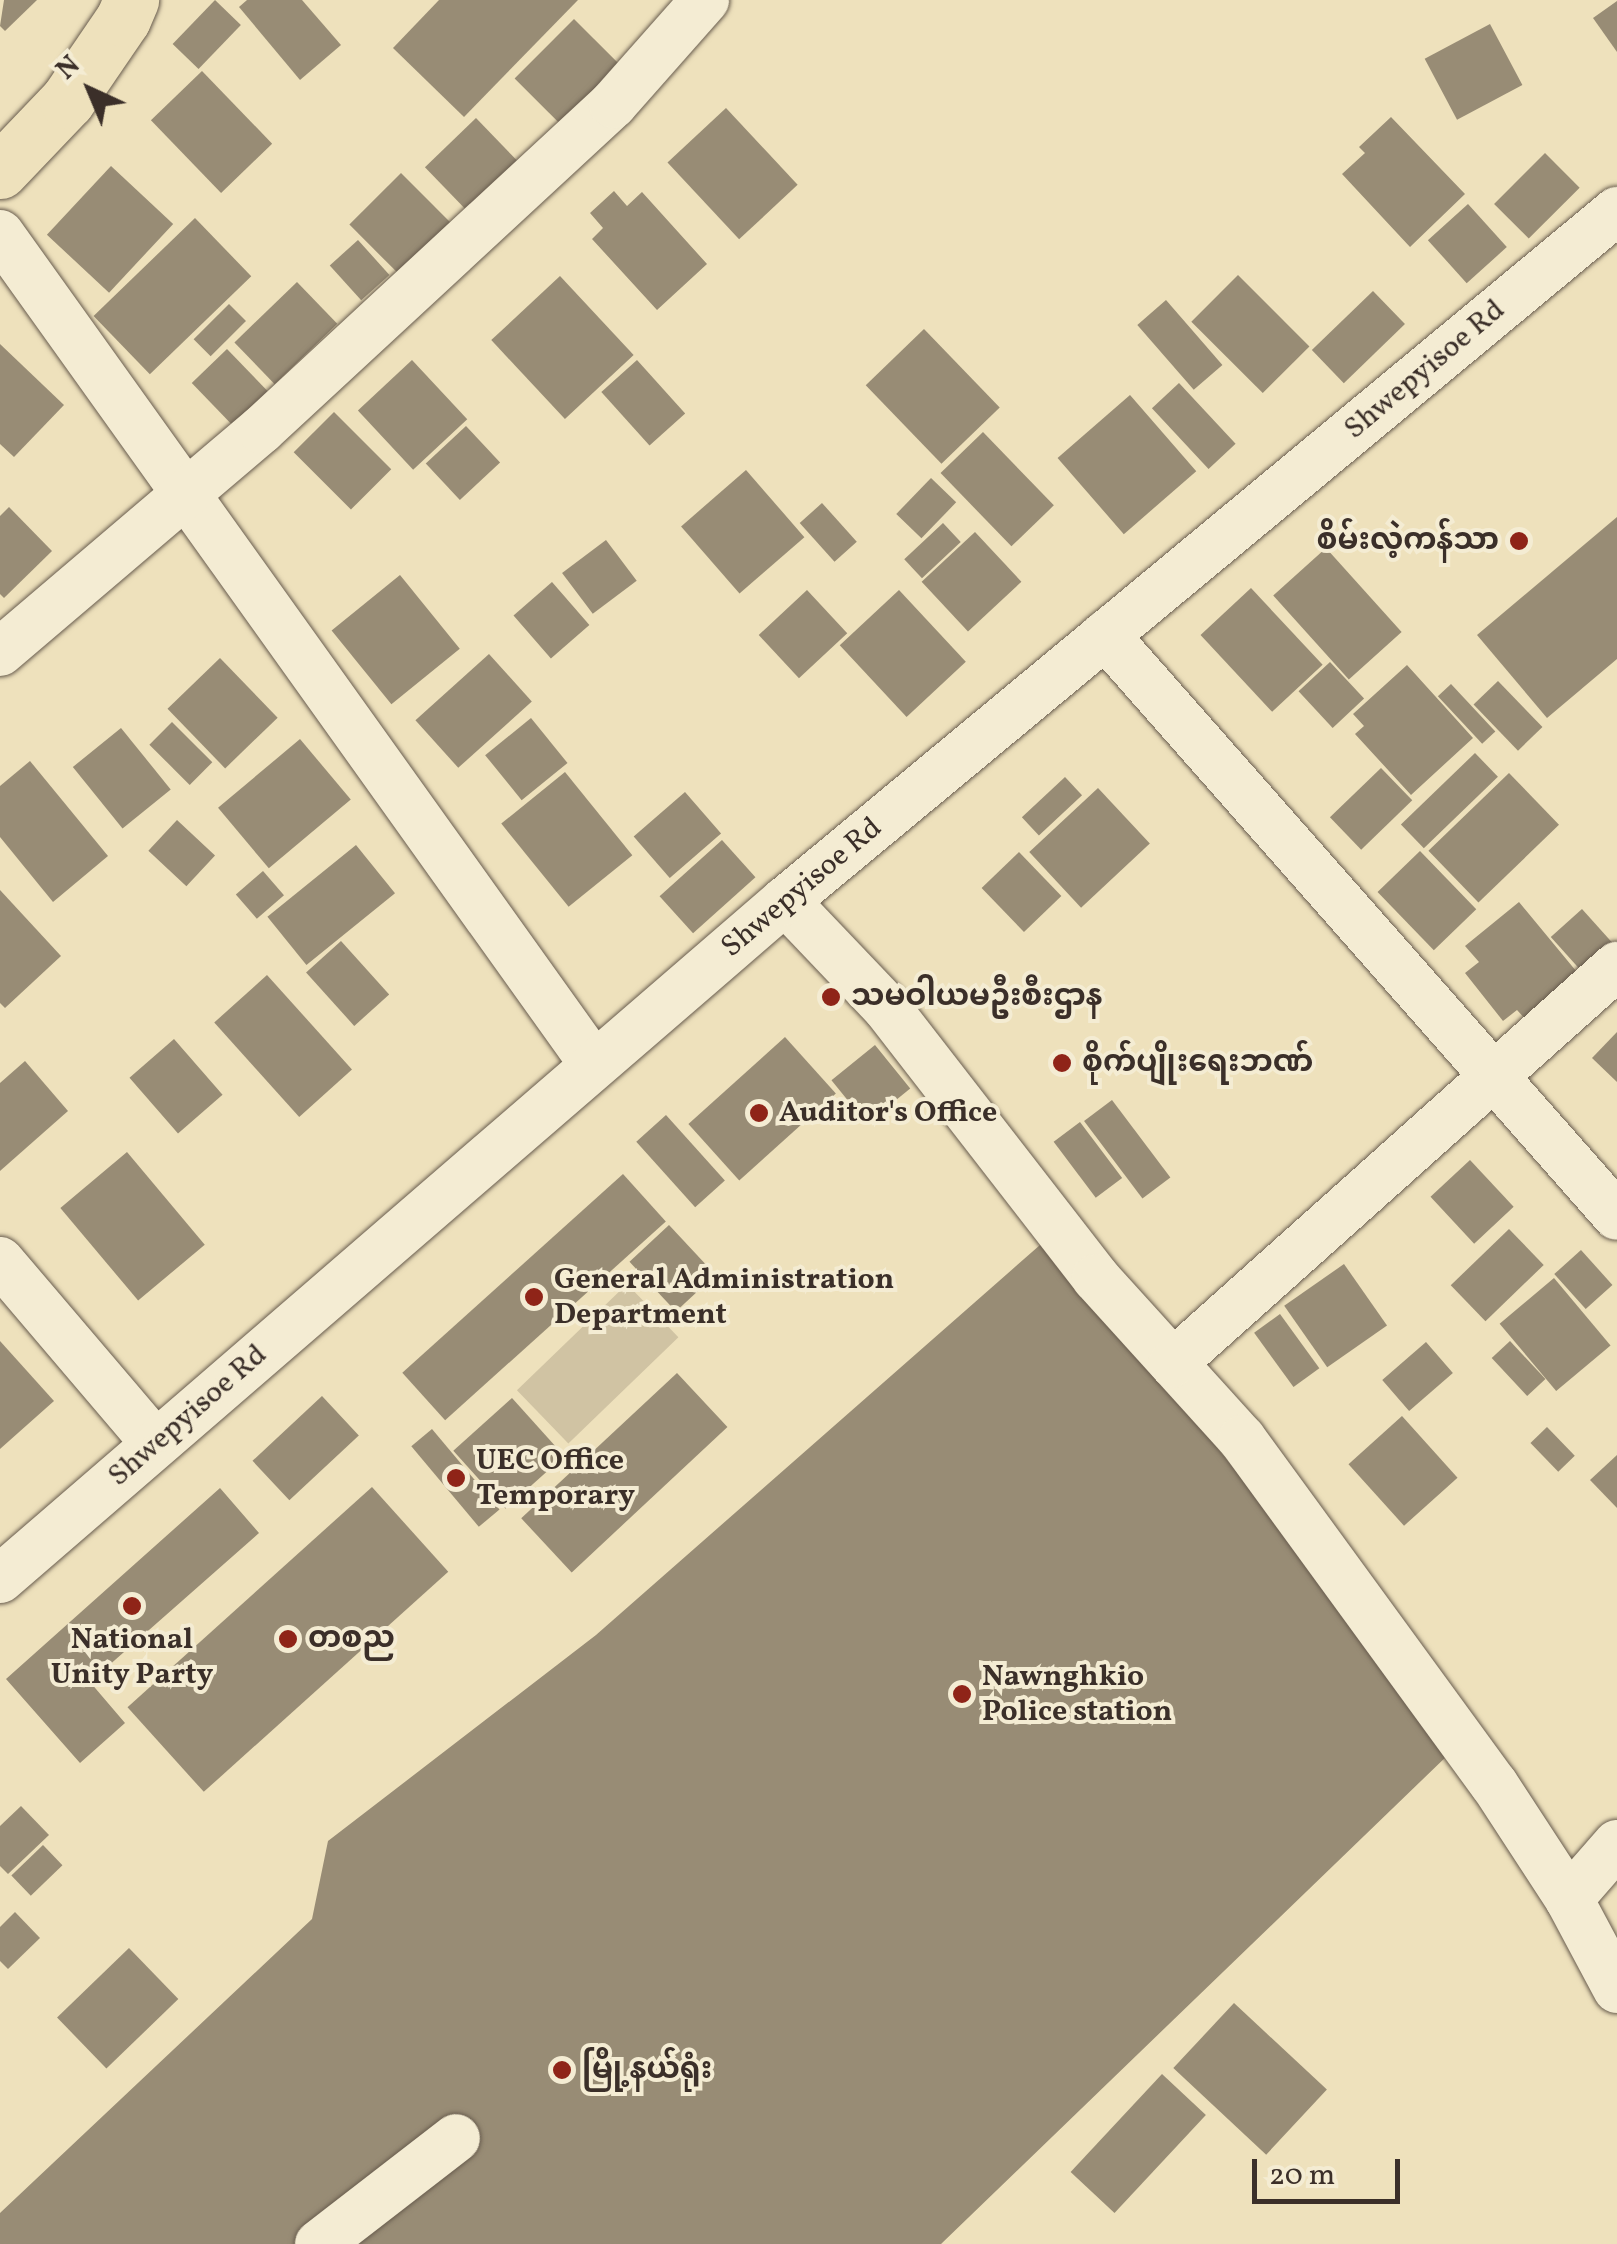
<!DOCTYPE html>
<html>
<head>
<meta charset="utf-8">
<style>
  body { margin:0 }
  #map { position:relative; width:1617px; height:2244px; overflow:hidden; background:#eee1bc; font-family:Vollkorn,"Noto Sans Myanmar",serif }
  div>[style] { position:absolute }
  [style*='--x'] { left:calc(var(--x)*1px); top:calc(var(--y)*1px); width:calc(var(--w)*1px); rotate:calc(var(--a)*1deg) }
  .green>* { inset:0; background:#d0c3a3; transform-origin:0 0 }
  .building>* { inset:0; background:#988c75; transform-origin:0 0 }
  .roads { filter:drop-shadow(0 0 2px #685c4e) drop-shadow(0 0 2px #685c4e) }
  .street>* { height:48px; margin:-24px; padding:0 24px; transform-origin:24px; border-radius:24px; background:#f4ecd3 }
  .highway>* { height:55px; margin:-27.5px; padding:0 27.5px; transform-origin:27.5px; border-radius:27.5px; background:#eee1bc }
  .dots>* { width:28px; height:28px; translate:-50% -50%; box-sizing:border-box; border:5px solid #f4ecd3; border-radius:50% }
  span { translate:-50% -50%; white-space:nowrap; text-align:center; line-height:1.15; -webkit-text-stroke:8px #f4ecd3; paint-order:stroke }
  .street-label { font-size:30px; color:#3b2f29 }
  .poi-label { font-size:30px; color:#3b2f29; font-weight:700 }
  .right { translate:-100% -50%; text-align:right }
  .left { translate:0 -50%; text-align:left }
  .north { position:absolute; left:40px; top:40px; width:100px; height:100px; -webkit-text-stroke:8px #f4ecd3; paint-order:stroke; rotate:316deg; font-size:28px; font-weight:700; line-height:40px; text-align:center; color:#3b2f29 }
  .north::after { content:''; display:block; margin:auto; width:35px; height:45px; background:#3b2f29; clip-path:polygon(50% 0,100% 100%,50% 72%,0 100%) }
  .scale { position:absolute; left:1252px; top:2159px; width:148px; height:45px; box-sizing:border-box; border:5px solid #3b2f29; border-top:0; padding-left:12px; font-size:30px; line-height:35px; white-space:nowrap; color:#3b2f29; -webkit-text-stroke:8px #f4ecd3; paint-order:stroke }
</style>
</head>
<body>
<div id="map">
  <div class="green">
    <i style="left:627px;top:1284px;width:74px;height:153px;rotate:46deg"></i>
  </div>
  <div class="building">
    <i style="clip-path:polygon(4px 0,37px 0,5px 31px,0 26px)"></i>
    <i style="left:215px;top:0;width:36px;height:61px;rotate:44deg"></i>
    <i style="clip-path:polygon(247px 0,302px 0,341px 45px,300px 80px,239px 7px)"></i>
    <i style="clip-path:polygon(439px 0,578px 0,464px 117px,393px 48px)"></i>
    <i style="clip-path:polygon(1617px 1px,1617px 52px,1593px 18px)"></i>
    <i style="left:574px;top:19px;width:68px;height:84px;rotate:45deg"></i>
    <i style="left:1490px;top:24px;width:69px;height:74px;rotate:62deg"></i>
    <i style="left:202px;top:71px;width:101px;height:71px;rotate:46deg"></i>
    <i style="left:726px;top:108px;width:105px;height:80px;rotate:47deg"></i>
    <i style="clip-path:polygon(1391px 117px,1465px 194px,1410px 247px,1342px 174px,1365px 153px,1359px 147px)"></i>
    <i style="left:476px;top:118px;width:64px;height:71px;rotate:46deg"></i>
    <i style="left:1545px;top:153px;width:49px;height:72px;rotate:45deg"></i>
    <i style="left:111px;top:166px;width:85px;height:94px;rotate:43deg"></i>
    <i style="left:401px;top:173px;width:71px;height:73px;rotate:45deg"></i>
    <i style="clip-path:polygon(614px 191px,627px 206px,642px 192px,707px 264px,657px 310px,592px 239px,603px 228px,590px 213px)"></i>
    <i style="left:1468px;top:204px;width:58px;height:54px;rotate:48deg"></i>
    <i style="left:195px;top:218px;width:81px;height:141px;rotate:46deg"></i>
    <i style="left:358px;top:240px;width:47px;height:38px;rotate:48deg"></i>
    <i style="left:1238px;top:275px;width:101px;height:66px;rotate:45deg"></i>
    <i style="left:560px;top:276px;width:108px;height:94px;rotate:47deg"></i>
    <i style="left:297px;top:282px;width:58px;height:87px;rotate:46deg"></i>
    <i style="left:1373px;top:291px;width:46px;height:85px;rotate:46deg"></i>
    <i style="left:1166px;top:300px;width:86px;height:38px;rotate:49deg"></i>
    <i style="left:229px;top:304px;width:24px;height:50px;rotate:45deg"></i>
    <i style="left:924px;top:329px;width:109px;height:81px;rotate:46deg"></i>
    <i style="clip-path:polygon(0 344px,64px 405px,14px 457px,0 444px)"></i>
    <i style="left:227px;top:349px;width:59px;height:49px;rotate:46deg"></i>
    <i style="left:412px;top:360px;width:81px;height:74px;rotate:47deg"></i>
    <i style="left:637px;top:360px;width:72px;height:48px;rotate:48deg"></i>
    <i style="left:1179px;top:383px;width:83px;height:37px;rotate:47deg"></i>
    <i style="left:1130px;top:395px;width:101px;height:96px;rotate:49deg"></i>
    <i style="left:334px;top:412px;width:81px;height:57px;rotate:45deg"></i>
    <i style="left:466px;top:426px;width:50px;height:55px;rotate:47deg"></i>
    <i style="left:983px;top:432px;width:102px;height:59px;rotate:46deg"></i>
    <i style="left:746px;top:470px;width:89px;height:86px;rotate:49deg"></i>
    <i style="left:931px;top:478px;width:35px;height:50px;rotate:44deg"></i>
    <i style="left:822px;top:503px;width:52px;height:30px;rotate:48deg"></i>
    <i style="clip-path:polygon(9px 507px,52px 551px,4px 598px,0 594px,0 516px)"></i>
    <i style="clip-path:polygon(1617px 517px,1617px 659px,1547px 718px,1477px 635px)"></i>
    <i style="left:943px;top:523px;width:26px;height:53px;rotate:47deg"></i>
    <i style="left:975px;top:532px;width:68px;height:73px;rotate:47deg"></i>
    <i style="left:606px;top:540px;width:51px;height:55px;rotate:53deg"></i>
    <i style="left:1326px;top:548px;width:113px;height:71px;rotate:48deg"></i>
    <i style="left:400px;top:575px;width:95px;height:88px;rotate:51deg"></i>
    <i style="left:552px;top:582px;width:57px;height:51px;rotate:49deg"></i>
    <i style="left:1251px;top:588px;width:105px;height:69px;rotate:47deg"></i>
    <i style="left:807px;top:590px;width:59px;height:66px;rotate:47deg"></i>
    <i style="left:899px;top:590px;width:98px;height:81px;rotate:47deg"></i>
    <i style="left:489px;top:654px;width:64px;height:99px;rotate:48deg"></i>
    <i style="left:220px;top:658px;width:83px;height:73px;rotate:46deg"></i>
    <i style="left:1330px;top:662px;width:50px;height:43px;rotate:47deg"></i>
    <i style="clip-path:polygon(1407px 665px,1473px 738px,1411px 795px,1355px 734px,1364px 726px,1353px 714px)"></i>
    <i style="left:1498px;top:681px;width:64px;height:34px;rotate:46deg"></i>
    <i style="left:1451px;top:684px;width:65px;height:18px;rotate:47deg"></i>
    <i style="left:531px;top:718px;width:58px;height:59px;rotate:51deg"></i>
    <i style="left:172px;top:722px;width:57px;height:32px;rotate:45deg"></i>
    <i style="left:121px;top:728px;width:79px;height:62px;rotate:51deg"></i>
    <i style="left:300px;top:739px;width:79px;height:107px;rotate:50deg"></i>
    <i style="left:1475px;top:753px;width:33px;height:103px;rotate:46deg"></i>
    <i style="clip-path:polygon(30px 761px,108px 856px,53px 902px,0 837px,0 786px)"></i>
    <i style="left:1381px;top:768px;width:45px;height:71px;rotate:46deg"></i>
    <i style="left:565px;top:772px;width:107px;height:82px;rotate:51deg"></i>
    <i style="left:1509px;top:773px;width:72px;height:112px;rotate:46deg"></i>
    <i style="left:1065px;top:777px;width:25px;height:59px;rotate:47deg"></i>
    <i style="left:1098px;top:788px;width:76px;height:94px;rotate:47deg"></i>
    <i style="left:685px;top:792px;width:55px;height:68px;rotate:49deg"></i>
    <i style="left:177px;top:820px;width:52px;height:42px;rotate:43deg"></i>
    <i style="left:722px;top:840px;width:50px;height:84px;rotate:48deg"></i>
    <i style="left:356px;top:845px;width:62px;height:114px;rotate:51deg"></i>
    <i style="left:1420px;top:851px;width:81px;height:59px;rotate:46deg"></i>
    <i style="left:1019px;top:852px;width:61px;height:52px;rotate:46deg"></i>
    <i style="left:263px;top:871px;width:32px;height:36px;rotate:49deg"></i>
    <i style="clip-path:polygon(0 890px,61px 956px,5px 1008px,0 1003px)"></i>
    <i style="clip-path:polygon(1519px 902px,1581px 977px,1527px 1021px,1517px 1010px,1503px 1021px,1465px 973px,1479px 962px,1465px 946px)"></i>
    <i style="left:1582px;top:909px;width:51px;height:42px;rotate:48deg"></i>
    <i style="left:341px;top:941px;width:72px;height:47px;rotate:48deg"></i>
    <i style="left:267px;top:975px;width:127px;height:71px;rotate:48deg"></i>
    <i style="clip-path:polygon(1617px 1032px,1617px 1082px,1592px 1058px)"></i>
    <i style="left:785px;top:1037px;width:76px;height:130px;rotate:48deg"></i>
    <i style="left:174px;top:1039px;width:74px;height:59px;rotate:49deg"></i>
    <i style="left:875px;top:1045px;width:56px;height:56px;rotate:51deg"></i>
    <i style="clip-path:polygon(25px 1061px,68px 1111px,0 1171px,0 1083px)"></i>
    <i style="left:1112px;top:1100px;width:97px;height:35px;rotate:53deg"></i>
    <i style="left:666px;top:1115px;width:88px;height:40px;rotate:48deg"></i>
    <i style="left:1080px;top:1122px;width:70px;height:33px;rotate:53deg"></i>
    <i style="left:127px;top:1152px;width:121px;height:87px;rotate:50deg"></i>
    <i style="left:1470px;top:1160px;width:64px;height:54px;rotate:47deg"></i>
    <i style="left:623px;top:1174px;width:64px;height:297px;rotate:48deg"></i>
    <i style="left:669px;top:1225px;width:68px;height:54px;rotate:47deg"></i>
    <i style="left:1509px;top:1229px;width:50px;height:81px;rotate:46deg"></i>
    <i style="clip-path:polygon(1048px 1238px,1281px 1527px,1450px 1753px,941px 2244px,0 2244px,0 2213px,312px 1919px,328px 1841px,596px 1635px)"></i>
    <i style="left:1581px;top:1250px;width:47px;height:36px;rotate:48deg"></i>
    <i style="left:1344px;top:1264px;width:75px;height:73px;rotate:55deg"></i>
    <i style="left:1554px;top:1278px;width:88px;height:71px;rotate:50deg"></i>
    <i style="left:1280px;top:1314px;width:67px;height:32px;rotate:54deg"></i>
    <i style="clip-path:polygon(0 1341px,54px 1401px,0 1449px)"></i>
    <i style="left:1510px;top:1341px;width:52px;height:25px;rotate:47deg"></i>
    <i style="left:1426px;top:1342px;width:41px;height:58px;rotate:49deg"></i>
    <i style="left:677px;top:1373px;width:74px;height:213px;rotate:47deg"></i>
    <i style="left:322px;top:1396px;width:54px;height:95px;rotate:47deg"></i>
    <i style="left:512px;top:1398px;width:78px;height:79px;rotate:48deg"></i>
    <i style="left:1402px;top:1416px;width:83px;height:72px;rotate:48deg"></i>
    <i style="left:1547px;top:1427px;width:40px;height:23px;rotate:46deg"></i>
    <i style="left:432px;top:1429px;width:105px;height:27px;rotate:50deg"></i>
    <i style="clip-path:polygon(1617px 1455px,1617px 1508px,1590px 1480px)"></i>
    <i style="left:372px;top:1487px;width:114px;height:329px;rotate:48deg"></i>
    <i style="clip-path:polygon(220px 1488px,259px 1533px,90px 1682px,125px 1723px,80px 1763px,6px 1679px)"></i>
    <i style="clip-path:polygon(21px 1806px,49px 1835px,8px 1874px,0 1866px,0 1826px)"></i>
    <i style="left:43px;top:1845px;width:28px;height:44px;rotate:46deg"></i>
    <i style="clip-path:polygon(15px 1912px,40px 1938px,8px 1969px,0 1961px,0 1927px)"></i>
    <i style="left:129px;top:1948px;width:71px;height:100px;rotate:46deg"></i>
    <i style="left:1234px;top:2003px;width:127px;height:89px;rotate:43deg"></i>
    <i style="left:1162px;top:2074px;width:60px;height:134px;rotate:43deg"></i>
  </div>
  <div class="roads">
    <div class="street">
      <i style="--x:0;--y:234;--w:1021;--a:54.44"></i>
      <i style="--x:1105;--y:635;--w:774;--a:48.61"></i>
      <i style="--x:0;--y:652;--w:343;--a:-40.4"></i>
      <i style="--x:261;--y:430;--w:480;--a:-42.8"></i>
      <i style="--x:613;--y:104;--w:139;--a:-48.5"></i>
      <i style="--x:785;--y:901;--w:146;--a:46.4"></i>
      <i style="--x:886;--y:1007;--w:343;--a:52.2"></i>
      <i style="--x:1096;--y:1278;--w:217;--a:47.8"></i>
      <i style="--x:1242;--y:1439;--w:427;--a:53.9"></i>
      <i style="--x:1494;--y:1784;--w:137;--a:56.9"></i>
      <i style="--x:1569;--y:1899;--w:102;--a:61.9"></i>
      <i style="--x:0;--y:1261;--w:240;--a:49.6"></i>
      <i style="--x:1173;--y:1363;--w:596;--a:-41.8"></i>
      <i style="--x:0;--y:1579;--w:1037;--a:-40.82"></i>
      <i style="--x:785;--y:901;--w:1081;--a:-39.67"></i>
      <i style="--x:1569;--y:1899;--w:73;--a:-48.9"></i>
      <i style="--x:319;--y:2244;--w:173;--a:-37.7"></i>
    </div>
    <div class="highway">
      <i style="--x:0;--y:171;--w:97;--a:-46.3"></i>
      <i style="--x:67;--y:101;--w:99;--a:-55.7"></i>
      <i style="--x:123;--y:19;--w:21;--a:-67"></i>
    </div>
  </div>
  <div class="dots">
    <i style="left:1519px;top:541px;background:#8f2418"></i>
    <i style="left:831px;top:997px;background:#8f2418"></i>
    <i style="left:1062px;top:1063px;background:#8f2418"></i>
    <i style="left:759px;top:1113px;background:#8f2418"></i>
    <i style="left:534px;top:1297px;background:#8f2418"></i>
    <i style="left:456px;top:1478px;background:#8f2418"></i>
    <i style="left:132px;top:1606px;background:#8f2418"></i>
    <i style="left:288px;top:1639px;background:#8f2418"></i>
    <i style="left:962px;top:1694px;background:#8f2418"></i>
    <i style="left:562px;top:2070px;background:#8f2418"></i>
  </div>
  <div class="street-label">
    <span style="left:1425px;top:370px;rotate:-40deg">Shwepyisoe Rd</span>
    <span style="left:802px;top:888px;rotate:-40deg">Shwepyisoe Rd</span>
    <span style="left:188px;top:1416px;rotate:-41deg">Shwepyisoe Rd</span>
  </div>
  <div class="poi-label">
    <span class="right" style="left:1499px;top:541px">စိမ်းလဲ့ကန်သာ</span>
    <span class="left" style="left:851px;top:997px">သမဝါယမဦးစီးဌာန</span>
    <span class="left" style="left:1082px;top:1063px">စိုက်ပျိုးရေးဘဏ်</span>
    <span class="left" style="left:779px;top:1113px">Auditor's Office</span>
    <span class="left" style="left:554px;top:1297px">General Administration<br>Department</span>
    <span class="left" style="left:476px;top:1478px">UEC Office<br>Temporary</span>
    <span class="left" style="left:308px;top:1639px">တစည</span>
    <span style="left:132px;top:1657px">National<br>Unity Party</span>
    <span class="left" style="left:982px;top:1694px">Nawnghkio<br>Police station</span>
    <span class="left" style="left:582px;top:2070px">မြို့နယ်ရုံး</span>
  </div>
  <div class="north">N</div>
  <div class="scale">20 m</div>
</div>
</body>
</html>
